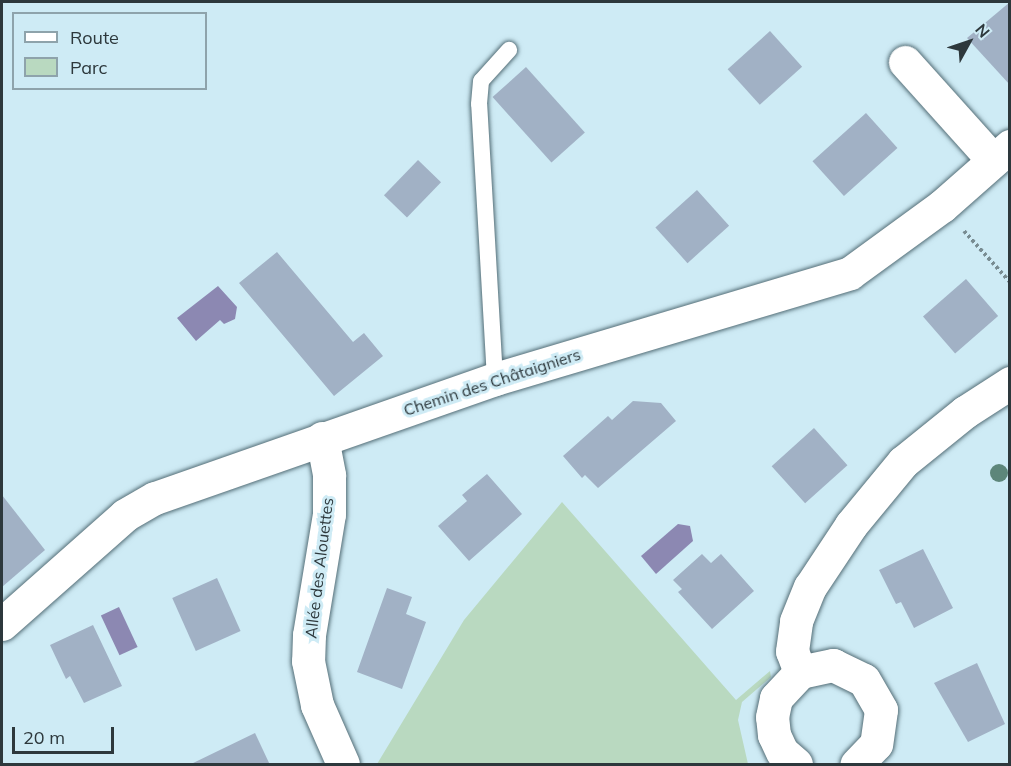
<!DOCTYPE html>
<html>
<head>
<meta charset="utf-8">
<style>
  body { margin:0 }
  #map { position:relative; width:1011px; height:766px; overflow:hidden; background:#ceebf5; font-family:Mulish,sans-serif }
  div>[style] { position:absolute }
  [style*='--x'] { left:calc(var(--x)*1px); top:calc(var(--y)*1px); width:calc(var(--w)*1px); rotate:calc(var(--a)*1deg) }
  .green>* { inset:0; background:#b9d9c0 }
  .water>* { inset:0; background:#8c88b2; transform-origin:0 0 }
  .building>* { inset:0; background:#a1b1c5; transform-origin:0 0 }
  .path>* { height:4px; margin-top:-2px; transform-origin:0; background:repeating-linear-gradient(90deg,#788c92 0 3px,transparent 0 6px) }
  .roads { filter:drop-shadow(0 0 2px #546e77) drop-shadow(0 0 2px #546e77) }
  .service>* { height:16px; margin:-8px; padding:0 8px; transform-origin:8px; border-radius:8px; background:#fff }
  .minor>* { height:33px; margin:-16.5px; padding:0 16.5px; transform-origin:16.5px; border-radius:16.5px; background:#fff }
  .trees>* { width:18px; height:18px; margin:-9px; border-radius:50%; background:#5d867a }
  span { translate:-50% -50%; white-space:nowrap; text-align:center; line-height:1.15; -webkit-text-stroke:6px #ceebf5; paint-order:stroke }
  .street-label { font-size:16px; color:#2d383c }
  .frame { position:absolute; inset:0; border:3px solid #2d383c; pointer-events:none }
  .legend { position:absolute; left:12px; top:12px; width:195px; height:78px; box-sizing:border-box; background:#ceebf5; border:2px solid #8ea3ab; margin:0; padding:8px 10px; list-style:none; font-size:18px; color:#2d383c }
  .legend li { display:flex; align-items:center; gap:12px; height:30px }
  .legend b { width:30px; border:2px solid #8ea3ab }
  .north { position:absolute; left:939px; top:12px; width:60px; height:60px; -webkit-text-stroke:4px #ceebf5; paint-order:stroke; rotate:50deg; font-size:16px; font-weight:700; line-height:24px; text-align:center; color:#2d383c }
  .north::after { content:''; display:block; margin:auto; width:21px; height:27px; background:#2d383c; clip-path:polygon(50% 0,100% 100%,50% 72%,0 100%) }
  .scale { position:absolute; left:12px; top:727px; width:102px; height:27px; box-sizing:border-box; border:3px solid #2d383c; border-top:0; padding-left:8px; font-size:18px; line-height:21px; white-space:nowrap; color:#2d383c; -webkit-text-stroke:4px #ceebf5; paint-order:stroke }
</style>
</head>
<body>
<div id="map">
  <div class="green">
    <i style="clip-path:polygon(562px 502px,736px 700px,770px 671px,771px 677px,742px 702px,738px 720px,748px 764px,377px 764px,464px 620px)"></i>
  </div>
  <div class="water">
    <i style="clip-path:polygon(218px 286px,237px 307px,235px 319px,224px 324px,220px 320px,196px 341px,177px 318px)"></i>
    <i style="clip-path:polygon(678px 524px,690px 526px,693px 541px,656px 574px,641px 556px)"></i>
    <i style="left:119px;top:607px;width:44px;height:20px;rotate:65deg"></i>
  </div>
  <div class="building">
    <i style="clip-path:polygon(1010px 2px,1010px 85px,967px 38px)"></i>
    <i style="left:770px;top:31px;width:48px;height:57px;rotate:48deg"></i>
    <i style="left:526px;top:67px;width:88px;height:45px;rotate:48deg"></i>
    <i style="left:866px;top:113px;width:47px;height:72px;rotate:48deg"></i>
    <i style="left:418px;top:160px;width:32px;height:49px;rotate:44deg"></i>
    <i style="left:697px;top:190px;width:48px;height:56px;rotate:48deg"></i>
    <i style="clip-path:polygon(277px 252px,353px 342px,364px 333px,383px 356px,334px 396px,239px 283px)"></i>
    <i style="left:966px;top:279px;width:49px;height:57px;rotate:49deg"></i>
    <i style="clip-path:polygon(633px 401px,661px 403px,676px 421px,598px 488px,585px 475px,582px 478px,563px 456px,608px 416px,612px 420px)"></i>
    <i style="left:814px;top:428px;width:50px;height:57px;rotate:48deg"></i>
    <i style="clip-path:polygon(487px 474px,522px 514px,469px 561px,438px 526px,467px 501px,462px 495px)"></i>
    <i style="clip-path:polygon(2px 495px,45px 550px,2px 587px)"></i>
    <i style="clip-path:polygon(923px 549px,953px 608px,914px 628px,901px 602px,896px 604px,879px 570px)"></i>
    <i style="clip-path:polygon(702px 554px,711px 563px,721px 554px,754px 591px,712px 629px,678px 592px,682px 589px,673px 580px)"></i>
    <i style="left:217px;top:578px;width:58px;height:49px;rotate:66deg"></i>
    <i style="clip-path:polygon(387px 588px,412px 597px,406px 614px,426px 622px,402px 689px,357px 672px)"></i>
    <i style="clip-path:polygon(93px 625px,122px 686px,84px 703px,70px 676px,66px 679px,50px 645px)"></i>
    <i style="clip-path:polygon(977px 663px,1005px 724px,968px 742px,934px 683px)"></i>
    <i style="clip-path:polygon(255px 733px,270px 765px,189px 765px)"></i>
  </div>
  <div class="path">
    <i style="--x:964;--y:231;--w:69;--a:48"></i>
  </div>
  <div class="roads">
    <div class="service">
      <i style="--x:495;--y:379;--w:275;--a:-93.3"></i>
      <i style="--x:479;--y:104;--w:23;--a:-85"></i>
      <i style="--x:481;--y:81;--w:42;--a:-47.9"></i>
    </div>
    <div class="minor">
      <i style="--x:905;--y:62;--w:132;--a:48.1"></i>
      <i style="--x:322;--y:438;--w:38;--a:79"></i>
      <i style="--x:329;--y:475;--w:39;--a:90"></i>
      <i style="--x:329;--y:514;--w:123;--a:99.4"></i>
      <i style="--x:309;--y:635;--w:26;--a:92"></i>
      <i style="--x:308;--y:661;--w:45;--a:78.4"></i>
      <i style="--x:317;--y:705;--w:64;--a:66.2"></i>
      <i style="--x:2;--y:624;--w:164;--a:-41.5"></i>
      <i style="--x:125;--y:515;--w:34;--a:-30"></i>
      <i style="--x:155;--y:498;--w:360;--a:-19.3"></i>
      <i style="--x:495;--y:379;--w:370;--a:-16.6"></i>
      <i style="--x:850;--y:273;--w:114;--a:-36.1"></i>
      <i style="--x:942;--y:206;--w:91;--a:-41.4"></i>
      <i style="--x:800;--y:672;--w:22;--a:-111"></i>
      <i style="--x:792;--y:651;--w:30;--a:-82"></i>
      <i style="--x:796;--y:621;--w:37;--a:-68"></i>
      <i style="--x:810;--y:587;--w:74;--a:-56.5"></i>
      <i style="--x:851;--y:525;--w:82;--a:-50.5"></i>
      <i style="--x:903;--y:462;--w:80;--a:-38.9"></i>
      <i style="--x:965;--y:412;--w:54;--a:-32.8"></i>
      <i style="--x:796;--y:764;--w:18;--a:-139"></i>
      <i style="--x:782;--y:752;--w:19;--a:-115"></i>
      <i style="--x:774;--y:735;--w:18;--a:-96"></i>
      <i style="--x:772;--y:717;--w:19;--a:-78"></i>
      <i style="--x:776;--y:698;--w:35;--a:-47"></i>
      <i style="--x:800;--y:672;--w:34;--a:-12"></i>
      <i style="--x:833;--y:665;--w:34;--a:26"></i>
      <i style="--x:864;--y:680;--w:34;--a:60"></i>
      <i style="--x:881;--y:710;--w:34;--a:98"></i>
      <i style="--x:876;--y:744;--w:28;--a:134"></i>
    </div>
  </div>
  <div class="trees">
    <i style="left:999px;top:473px"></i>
  </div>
  <div class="street-label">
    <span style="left:492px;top:382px;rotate:-18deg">Chemin des Châtaigniers</span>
    <span style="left:319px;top:568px;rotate:-83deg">Allée des Alouettes</span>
  </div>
  <div class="frame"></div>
  <ul class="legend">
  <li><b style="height:8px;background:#fff"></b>Route</li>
  <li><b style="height:16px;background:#b9d9c0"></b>Parc</li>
  </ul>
  <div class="north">N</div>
  <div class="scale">20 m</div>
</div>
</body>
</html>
